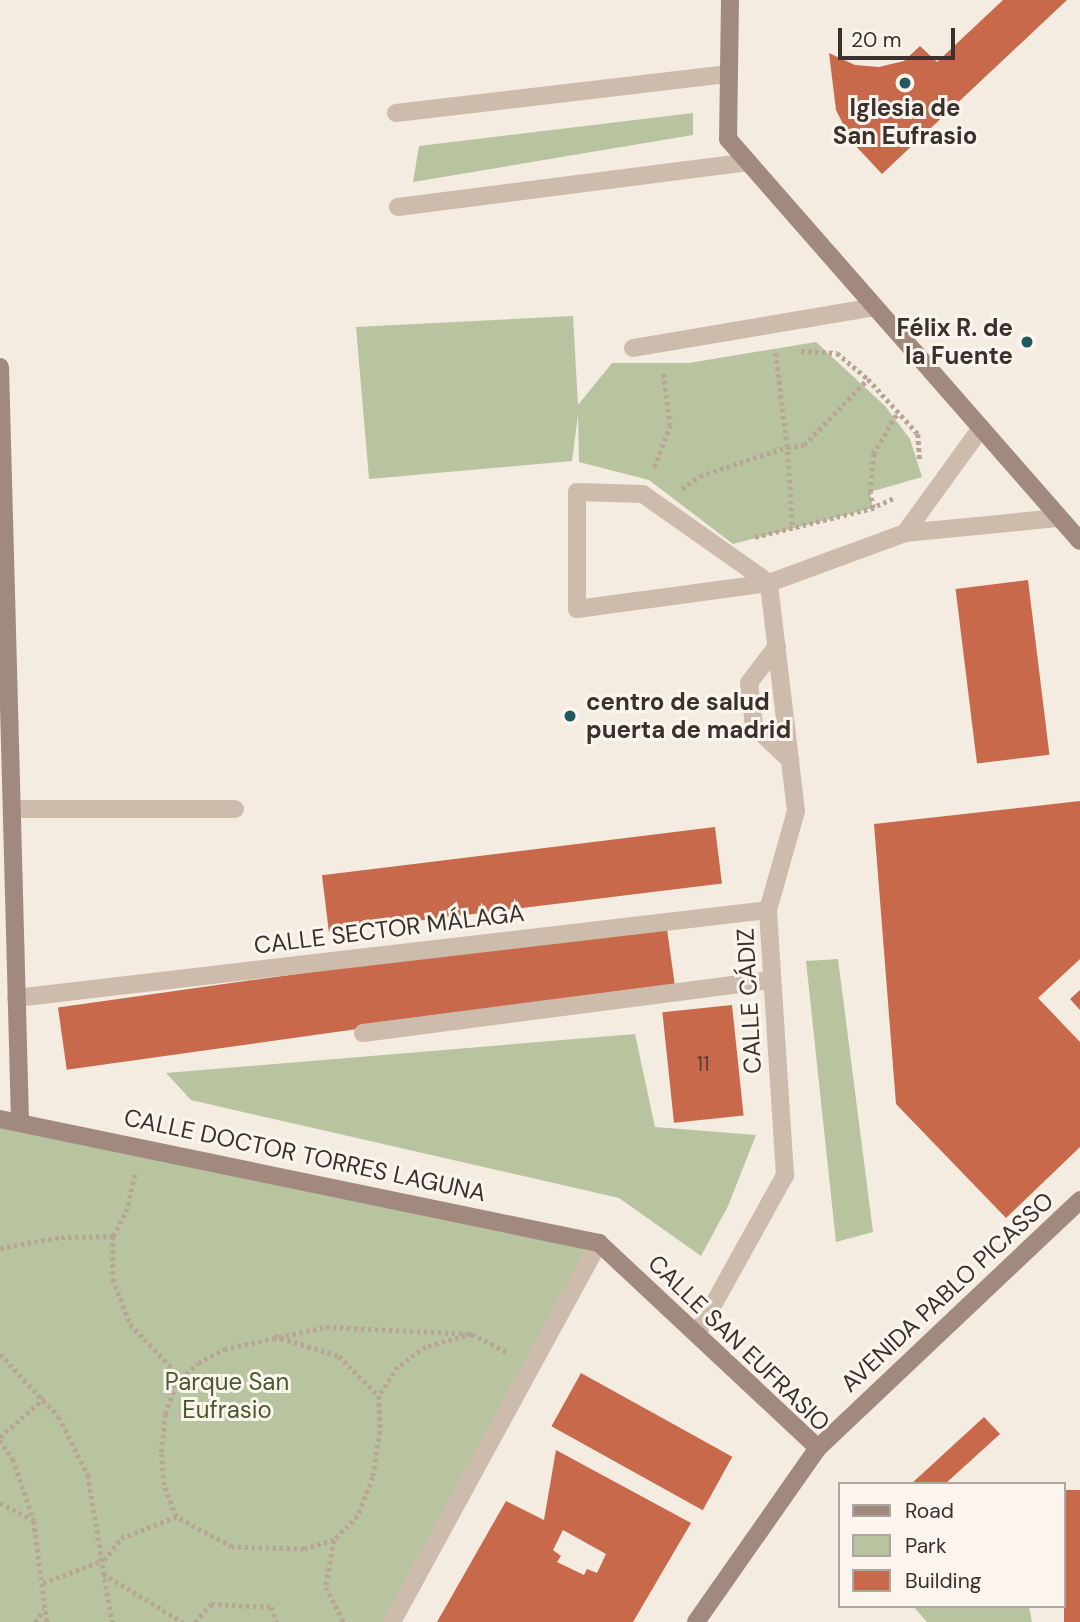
<!DOCTYPE html>
<html>
<head>
<meta charset="utf-8">
<style>
  body { margin:0 }
  #map { position:relative; width:1080px; height:1622px; overflow:hidden; background:#f4ebe1; font-family:"DM Sans",sans-serif }
  div>[style] { position:absolute }
  [style*='--x'] { left:calc(var(--x)*1px); top:calc(var(--y)*1px); width:calc(var(--w)*1px); rotate:calc(var(--a)*1deg) }
  .green>* { inset:0; background:#b8c4a0 }
  .building>* { inset:0; background:#c8694b; transform-origin:0 0 }
  .path>* { height:4.5px; margin-top:-2.25px; transform-origin:0; background:repeating-linear-gradient(90deg,#b9a596 0 3.5px,transparent 0 7px) }
  .street>* { height:18px; margin:-9px; padding:0 9px; transform-origin:9px; border-radius:9px; background:#cdbbac }
  .secondary>* { height:18px; margin:-9px; padding:0 9px; transform-origin:9px; border-radius:9px; background:#a18a7d }
  .dots>* { width:19px; height:19px; translate:-50% -50%; box-sizing:border-box; border:4px solid #fbf5ee; border-radius:50% }
  span { translate:-50% -50%; white-space:nowrap; text-align:center; line-height:1.15; -webkit-text-stroke:6px #fbf5ee; paint-order:stroke }
  .number-label { font-size:21px; color:#5e3e33 }
  .number-label span { -webkit-text-stroke-width:0 }
  .poi-label { font-size:24px; color:#3b302b; font-weight:700 }
  .right { translate:-100% -50%; text-align:right }
  .left { translate:0 -50%; text-align:left }
  .street-label { font-size:24px; color:#3b302b }
  .park-label { font-size:24px; color:#4a5a2e }
  .legend { position:absolute; left:838px; top:1482px; width:228px; height:126px; box-sizing:border-box; background:#fbf5ee; border:2px solid #aea6a0; margin:0; padding:9px 12px; list-style:none; font-size:21px; color:#3b302b }
  .legend li { display:flex; align-items:center; gap:14px; height:35px }
  .legend b { width:35px; border:2px solid #aea6a0 }
  .scale { position:absolute; left:838px; top:28px; width:117px; height:32px; box-sizing:border-box; border:4px solid #3b302b; border-top:0; padding-left:9px; font-size:21px; line-height:24px; white-space:nowrap; color:#3b302b; -webkit-text-stroke:5px #fbf5ee; paint-order:stroke }
</style>
</head>
<body>
<div id="map">
  <div class="green">
    <i style="clip-path:polygon(693px 113px,693px 135px,413px 182px,419px 146px)"></i>
    <i style="clip-path:polygon(573px 316px,578px 405px,612px 363px,689px 363px,816px 342px,885px 406px,910px 439px,922px 477px,870px 492px,873px 508px,733px 544px,649px 480px,579px 462px,578px 415px,572px 461px,369px 479px,356px 327px)"></i>
    <i style="clip-path:polygon(838px 959px,873px 1232px,836px 1242px,806px 961px)"></i>
    <i style="clip-path:polygon(635px 1034px,655px 1127px,756px 1135px,728px 1206px,701px 1256px,619px 1198px,191px 1100px,166px 1073px)"></i>
    <i style="clip-path:polygon(0 1119px,599px 1243px,392px 1622px,0 1622px)"></i>
    <i style="clip-path:polygon(913px 1606px,1029px 1606px,1032px 1622px,927px 1622px)"></i>
  </div>
  <div class="building">
    <i style="clip-path:polygon(1003px 0,1067px 0,882px 174px,852px 142px,836px 110px,829px 53px,855px 65px,879px 67px,904px 61px,920px 46px,937px 62px)"></i>
    <i style="left:1028px;top:580px;width:176px;height:73px;rotate:83deg"></i>
    <i style="clip-path:polygon(1080px 801px,1080px 959px,1038px 998px,1080px 1042px,1080px 1147px,1006px 1218px,896px 1104px,874px 824px)"></i>
    <i style="left:715px;top:827px;width:57px;height:396px;rotate:83deg"></i>
    <i style="left:666px;top:922px;width:63px;height:614px;rotate:82deg"></i>
    <i style="clip-path:polygon(1080px 990px,1080px 1010px,1070px 999px)"></i>
    <i style="left:732px;top:1005px;width:111px;height:70px;rotate:84deg"></i>
    <i style="left:581px;top:1373px;width:173px;height:61px;rotate:29deg"></i>
    <i style="clip-path:polygon(984px 1417px,1000px 1434px,945px 1484px,911px 1484px)"></i>
    <i style="clip-path:polygon(evenodd,556px 1450px,691px 1523px,633px 1622px,437px 1622px,506px 1501px,544px 1520px,556px 1450px,563px 1530px,606px 1554px,597px 1573px,587px 1569px,584px 1575px,557px 1562px,561px 1556px,553px 1550px,563px 1530px)"></i>
    <i style="left:1080px;top:1490px;width:132px;height:16px;rotate:90deg"></i>
  </div>
  <div class="path">
    <i style="--x:801;--y:351;--w:36;--a:3"></i>
    <i style="--x:837;--y:353;--w:40;--a:40"></i>
    <i style="--x:654;--y:467;--w:44;--a:-68.7"></i>
    <i style="--x:670;--y:426;--w:55;--a:-97.3"></i>
    <i style="--x:682;--y:489;--w:22;--a:-36"></i>
    <i style="--x:700;--y:476;--w:92;--a:-18.4"></i>
    <i style="--x:787;--y:447;--w:97;--a:-97.1"></i>
    <i style="--x:893;--y:499;--w:22;--a:156"></i>
    <i style="--x:873;--y:508;--w:16;--a:-101"></i>
    <i style="--x:870;--y:492;--w:38;--a:-85"></i>
    <i style="--x:873;--y:454;--w:49;--a:-59.2"></i>
    <i style="--x:792;--y:525;--w:78;--a:-93.7"></i>
    <i style="--x:787;--y:447;--w:17;--a:-7"></i>
    <i style="--x:804;--y:445;--w:92;--a:-45.9"></i>
    <i style="--x:868;--y:379;--w:74;--a:47.7"></i>
    <i style="--x:918;--y:434;--w:28;--a:86"></i>
    <i style="--x:755;--y:537;--w:122;--a:-13.8"></i>
    <i style="--x:113;--y:1236;--w:43;--a:90"></i>
    <i style="--x:113;--y:1279;--w:48;--a:69.3"></i>
    <i style="--x:130;--y:1324;--w:75;--a:46.1"></i>
    <i style="--x:0;--y:1248;--w:62;--a:-10.2"></i>
    <i style="--x:61;--y:1237;--w:52;--a:-1.1"></i>
    <i style="--x:113;--y:1236;--w:27;--a:-62"></i>
    <i style="--x:126;--y:1212;--w:39;--a:-77"></i>
    <i style="--x:472;--y:1334;--w:48;--a:164.2"></i>
    <i style="--x:426;--y:1347;--w:34;--a:144"></i>
    <i style="--x:398;--y:1367;--w:35;--a:123"></i>
    <i style="--x:379;--y:1396;--w:35;--a:88"></i>
    <i style="--x:380;--y:1431;--w:47;--a:98.7"></i>
    <i style="--x:373;--y:1477;--w:42;--a:111"></i>
    <i style="--x:358;--y:1516;--w:34;--a:135"></i>
    <i style="--x:334;--y:1540;--w:31;--a:163"></i>
    <i style="--x:304;--y:1549;--w:72;--a:-178.4"></i>
    <i style="--x:232;--y:1547;--w:64;--a:-151.8"></i>
    <i style="--x:176;--y:1517;--w:34;--a:-111"></i>
    <i style="--x:164;--y:1485;--w:33;--a:-95"></i>
    <i style="--x:161;--y:1452;--w:38;--a:-84"></i>
    <i style="--x:165;--y:1414;--w:32;--a:-70"></i>
    <i style="--x:176;--y:1384;--w:30;--a:-44"></i>
    <i style="--x:198;--y:1363;--w:30;--a:-28"></i>
    <i style="--x:224;--y:1349;--w:104;--a:-12.2"></i>
    <i style="--x:326;--y:1327;--w:146;--a:2.7"></i>
    <i style="--x:472;--y:1334;--w:42;--a:27.2"></i>
    <i style="--x:274;--y:1336;--w:68;--a:17.1"></i>
    <i style="--x:339;--y:1356;--w:57;--a:45"></i>
    <i style="--x:0;--y:1354;--w:86;--a:46.9"></i>
    <i style="--x:59;--y:1417;--w:65;--a:63.4"></i>
    <i style="--x:88;--y:1475;--w:149;--a:80.7"></i>
    <i style="--x:0;--y:1437;--w:59;--a:-41.6"></i>
    <i style="--x:0;--y:1440;--w:23;--a:56"></i>
    <i style="--x:13;--y:1459;--w:65;--a:71.3"></i>
    <i style="--x:34;--y:1521;--w:102;--a:82.7"></i>
    <i style="--x:0;--y:1503;--w:38;--a:27"></i>
    <i style="--x:334;--y:1540;--w:48;--a:99.7"></i>
    <i style="--x:326;--y:1587;--w:39;--a:63"></i>
    <i style="--x:103;--y:1574;--w:93;--a:31"></i>
    <i style="--x:43;--y:1583;--w:65;--a:-20.7"></i>
    <i style="--x:104;--y:1560;--w:28;--a:-52"></i>
    <i style="--x:121;--y:1538;--w:59;--a:-20.9"></i>
    <i style="--x:35;--y:1622;--w:16;--a:-55"></i>
    <i style="--x:195;--y:1622;--w:24;--a:-48"></i>
    <i style="--x:211;--y:1604;--w:61;--a:2.8"></i>
    <i style="--x:272;--y:1607;--w:16;--a:75"></i>
  </div>
  <div class="street">
    <i style="--x:396;--y:113;--w:335;--a:-6.7"></i>
    <i style="--x:398;--y:207;--w:353;--a:-7.3"></i>
    <i style="--x:633;--y:348;--w:245;--a:-9.6"></i>
    <i style="--x:905;--y:533;--w:130;--a:-54.1"></i>
    <i style="--x:769;--y:583;--w:154;--a:-144.8"></i>
    <i style="--x:643;--y:494;--w:66;--a:-178.3"></i>
    <i style="--x:577;--y:492;--w:117;--a:90"></i>
    <i style="--x:577;--y:609;--w:194;--a:-7.7"></i>
    <i style="--x:769;--y:583;--w:145;--a:-20.2"></i>
    <i style="--x:905;--y:533;--w:155;--a:-5.6"></i>
    <i style="--x:777;--y:646;--w:46;--a:127.1"></i>
    <i style="--x:749;--y:683;--w:43;--a:83.4"></i>
    <i style="--x:754;--y:726;--w:50;--a:43.4"></i>
    <i style="--x:12;--y:809;--w:223;--a:0"></i>
    <i style="--x:16;--y:998;--w:757;--a:-6.67"></i>
    <i style="--x:363;--y:1033;--w:410;--a:-7.4"></i>
    <i style="--x:697;--y:1334;--w:182;--a:-61"></i>
    <i style="--x:785;--y:1175;--w:266;--a:-93.7"></i>
    <i style="--x:768;--y:910;--w:103;--a:-74.2"></i>
    <i style="--x:796;--y:811;--w:230;--a:-96.8"></i>
    <i style="--x:392;--y:1622;--w:432;--a:-61.4"></i>
  </div>
  <div class="secondary">
    <i style="--x:730;--y:0;--w:139;--a:90.8"></i>
    <i style="--x:728;--y:139;--w:534;--a:48.79"></i>
    <i style="--x:0;--y:367;--w:753;--a:88.48"></i>
    <i style="--x:0;--y:1119;--w:612;--a:11.7"></i>
    <i style="--x:599;--y:1243;--w:300;--a:43.1"></i>
    <i style="--x:696;--y:1622;--w:213;--a:-55"></i>
    <i style="--x:818;--y:1448;--w:361;--a:-43.4"></i>
  </div>
  <div class="dots">
    <i style="left:905px;top:83px;background:#1f5a5e"></i>
    <i style="left:1027px;top:342px;background:#1f5a5e"></i>
    <i style="left:570px;top:716px;background:#1f5a5e"></i>
  </div>
  <div class="number-label">
    <span style="left:703px;top:1064px">11</span>
  </div>
  <div class="poi-label">
    <span style="left:905px;top:122px">Iglesia de<br>San Eufrasio</span>
    <span class="right" style="left:1013px;top:342px">Félix R. de<br>la Fuente</span>
    <span class="left" style="left:586px;top:716px">centro de salud<br>puerta de madrid</span>
  </div>
  <div class="street-label">
    <span style="left:389px;top:929px;rotate:-7deg">CALLE SECTOR MÁLAGA</span>
    <span style="left:749px;top:1001px;rotate:-93deg">CALLE CÁDIZ</span>
    <span style="left:305px;top:1155px;rotate:12deg">CALLE DOCTOR TORRES LAGUNA</span>
    <span style="left:947px;top:1292px;rotate:-43deg">AVENIDA PABLO PICASSO</span>
    <span style="left:739px;top:1343px;rotate:44deg">CALLE SAN EUFRASIO</span>
  </div>
  <div class="park-label">
    <span style="left:227px;top:1396px">Parque San<br>Eufrasio</span>
  </div>
  <ul class="legend">
  <li><b style="height:9px;background:#a18a7d"></b>Road</li>
  <li><b style="height:19px;background:#b8c4a0"></b>Park</li>
  <li><b style="height:19px;background:#c8694b"></b>Building</li>
  </ul>
  <div class="scale">20 m</div>
</div>
</body>
</html>
